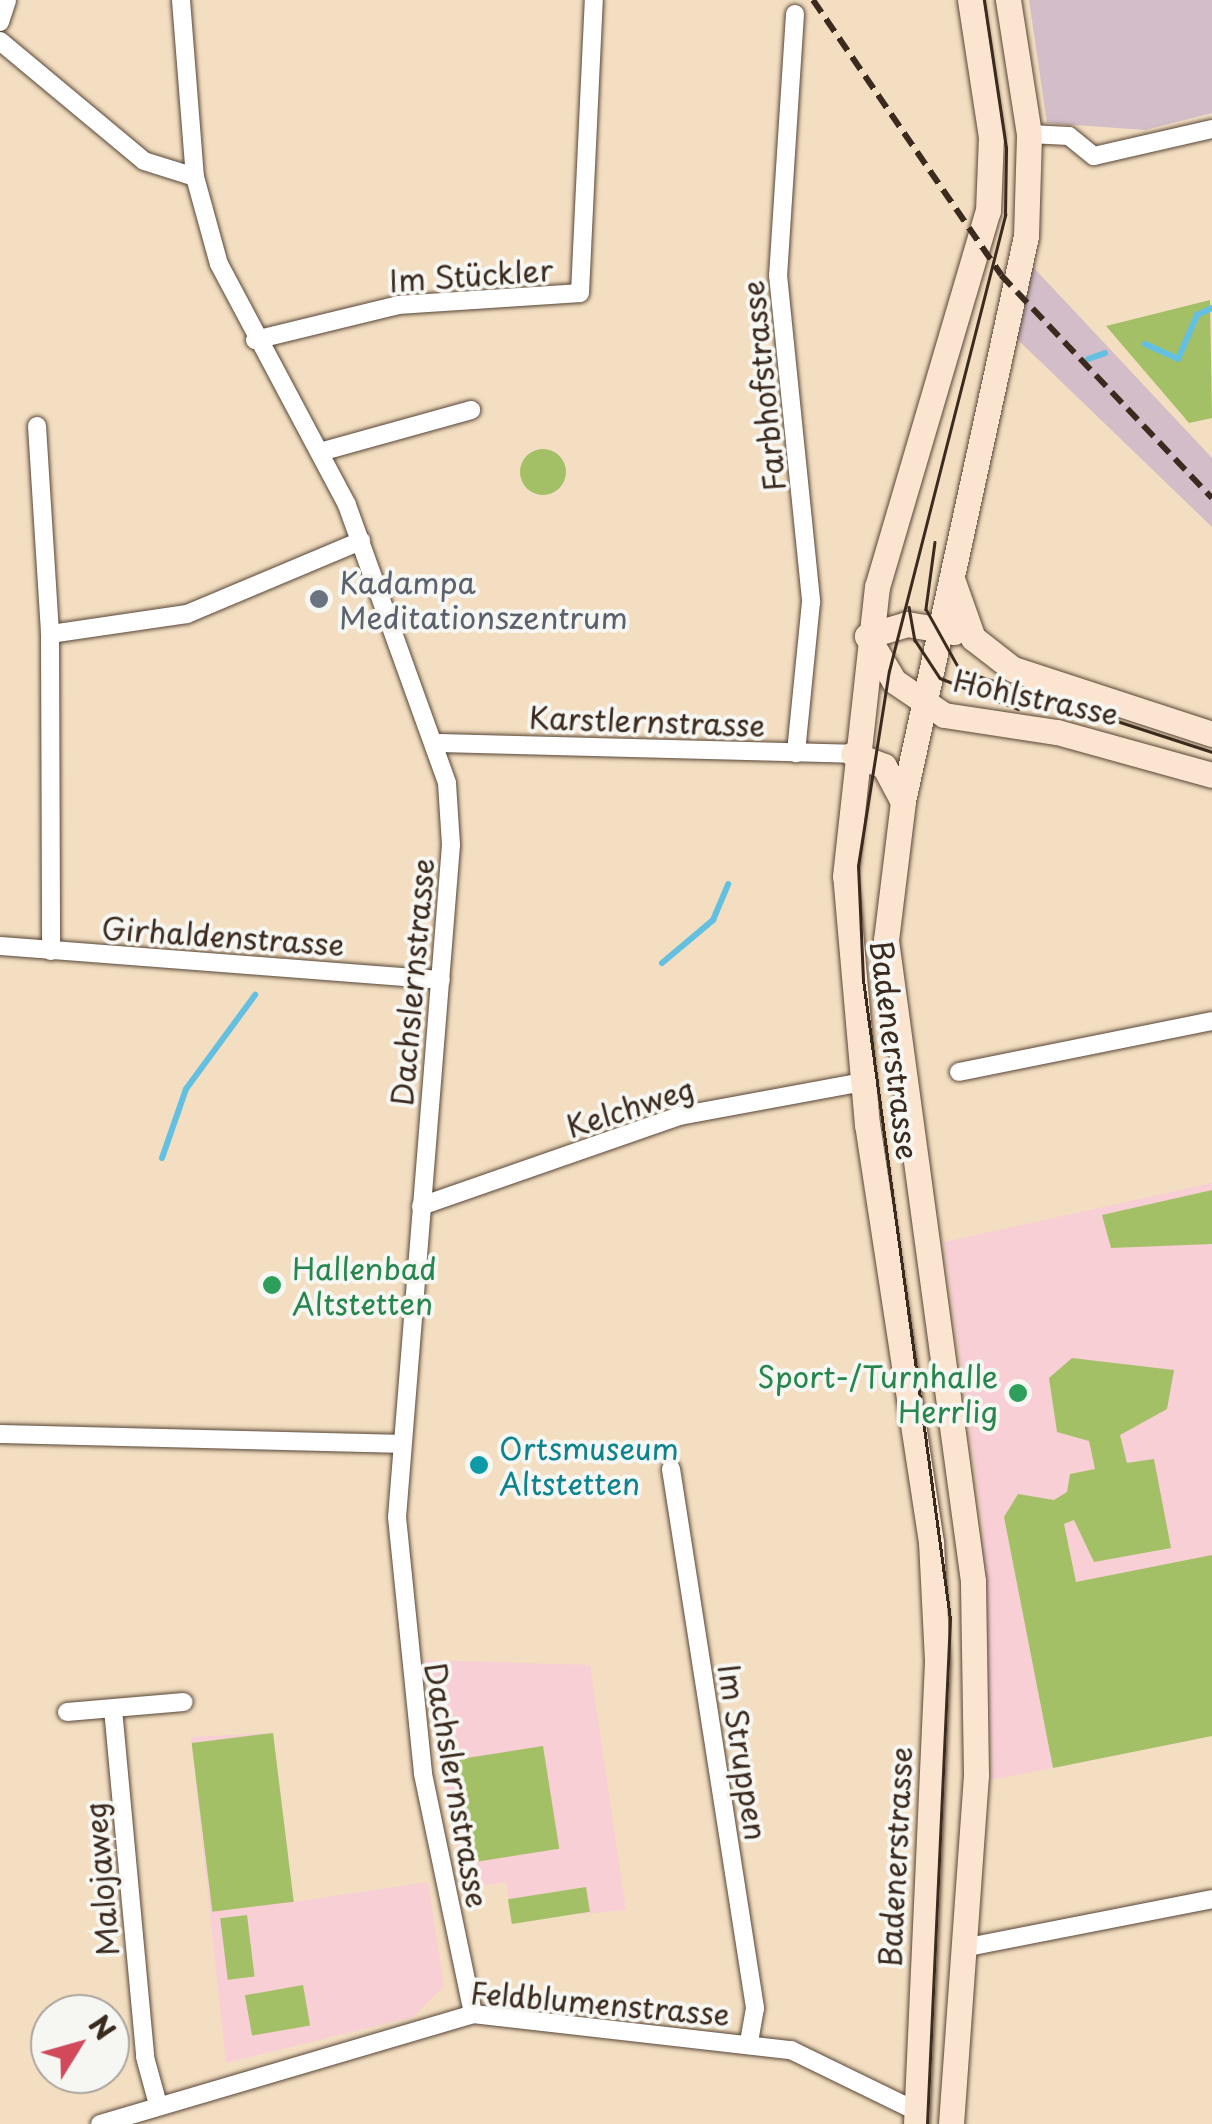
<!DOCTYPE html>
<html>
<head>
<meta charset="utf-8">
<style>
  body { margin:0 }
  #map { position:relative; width:1212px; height:2124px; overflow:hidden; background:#f3dec1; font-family:"Playpen Sans",sans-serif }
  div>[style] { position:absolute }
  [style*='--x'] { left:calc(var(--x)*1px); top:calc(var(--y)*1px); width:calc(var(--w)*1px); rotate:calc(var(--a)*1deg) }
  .built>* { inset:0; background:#f7cfd5 }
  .industrial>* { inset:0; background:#d2bdc8 }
  .green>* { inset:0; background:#a4c067; transform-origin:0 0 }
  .round { border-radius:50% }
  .stream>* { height:6px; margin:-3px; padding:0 3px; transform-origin:3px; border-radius:3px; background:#63c0e1 }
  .roads { filter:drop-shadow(0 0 2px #574536) drop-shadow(0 0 2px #574536) }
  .street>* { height:18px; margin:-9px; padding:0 9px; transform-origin:9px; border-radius:9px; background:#fff }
  .secondary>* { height:25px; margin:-12.5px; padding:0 12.5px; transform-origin:12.5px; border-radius:12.5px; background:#fce5d0 }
  .tram>* { height:2.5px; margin:-1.25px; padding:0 1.25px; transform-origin:1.25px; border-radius:1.25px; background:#3b2a1e }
  .rail>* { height:6px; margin-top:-3px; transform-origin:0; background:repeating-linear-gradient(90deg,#3b2a1e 0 15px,transparent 0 23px) }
  .dots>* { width:28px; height:28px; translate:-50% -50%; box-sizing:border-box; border:5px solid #f6f6f2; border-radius:50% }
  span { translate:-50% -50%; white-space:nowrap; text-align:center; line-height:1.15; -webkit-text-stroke:8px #f6f6f2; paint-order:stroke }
  .street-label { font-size:30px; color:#3b2a1e }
  .worship-label { font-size:30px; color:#5b616d }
  .left { translate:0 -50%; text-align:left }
  .leisure-label { font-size:30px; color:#27864d }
  .right { translate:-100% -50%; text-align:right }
  .culture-label { font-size:30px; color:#0d838f }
  .north { position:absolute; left:30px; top:1994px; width:100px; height:100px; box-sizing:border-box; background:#f6f6f2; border:2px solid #aba49d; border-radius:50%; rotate:53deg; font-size:28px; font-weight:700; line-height:40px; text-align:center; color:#3b2a1e }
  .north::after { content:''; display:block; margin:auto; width:35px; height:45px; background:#d1495b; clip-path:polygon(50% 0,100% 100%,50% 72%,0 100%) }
</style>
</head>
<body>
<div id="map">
  <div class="built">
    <i style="clip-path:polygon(1212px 1183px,1212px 1736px,992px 1780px,983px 1527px,944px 1242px)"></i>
    <i style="clip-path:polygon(423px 1660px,590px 1665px,626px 1910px,512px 1920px,506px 1882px,464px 1889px)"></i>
    <i style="clip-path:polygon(273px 1733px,294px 1902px,428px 1882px,444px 1986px,413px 2017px,226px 2063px,191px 1737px)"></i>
  </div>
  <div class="industrial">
    <i style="clip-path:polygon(1029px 0,1212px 0,1212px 113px,1145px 130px,1047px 123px)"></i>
    <i style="clip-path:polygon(1032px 266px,1212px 458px,1212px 527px,1014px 336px)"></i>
  </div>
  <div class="green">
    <i style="clip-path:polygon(1210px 300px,1212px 418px,1189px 423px,1106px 326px)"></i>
    <i class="round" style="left:520px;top:449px;width:46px;height:46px"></i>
    <i style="clip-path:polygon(1212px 1190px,1212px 1244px,1111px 1248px,1102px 1215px)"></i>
    <i style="clip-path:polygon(1072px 1358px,1174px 1370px,1167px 1409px,1120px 1435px,1127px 1463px,1154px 1459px,1171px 1548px,1094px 1562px,1074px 1520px,1064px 1524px,1076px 1582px,1212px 1555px,1212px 1736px,1053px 1768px,1004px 1517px,1018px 1494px,1054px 1500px,1067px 1492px,1070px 1474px,1095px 1469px,1089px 1441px,1057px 1432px,1049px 1378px)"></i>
    <i style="left:273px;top:1733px;width:170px;height:82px;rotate:83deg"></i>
    <i style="left:543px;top:1746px;width:104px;height:87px;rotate:81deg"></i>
    <i style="left:586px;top:1887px;width:25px;height:79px;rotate:81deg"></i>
    <i style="left:247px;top:1915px;width:62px;height:27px;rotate:83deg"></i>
    <i style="left:303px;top:1985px;width:41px;height:59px;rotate:80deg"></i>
  </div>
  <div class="stream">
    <i style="--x:1145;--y:344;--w:36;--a:24"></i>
    <i style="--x:1178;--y:359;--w:48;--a:-66.6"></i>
    <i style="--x:1197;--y:315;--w:17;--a:-25"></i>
    <i style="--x:1088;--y:359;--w:18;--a:-19"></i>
    <i style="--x:662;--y:963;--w:67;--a:-40.1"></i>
    <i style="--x:713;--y:920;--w:39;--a:-67"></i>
    <i style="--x:162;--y:1158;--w:73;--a:-70.8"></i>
    <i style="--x:186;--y:1089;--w:117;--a:-53.7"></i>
  </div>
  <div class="roads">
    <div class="street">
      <i style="--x:181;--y:0;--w:178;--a:85.5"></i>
      <i style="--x:195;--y:177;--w:90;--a:74.6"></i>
      <i style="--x:219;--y:264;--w:273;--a:62"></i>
      <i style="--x:347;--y:505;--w:295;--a:70.2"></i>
      <i style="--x:447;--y:783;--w:62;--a:86.3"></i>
      <i style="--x:451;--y:845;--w:674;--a:94.59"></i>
      <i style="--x:397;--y:1517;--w:258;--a:84.2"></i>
      <i style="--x:423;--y:1774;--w:245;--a:78.2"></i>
      <i style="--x:795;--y:14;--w:262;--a:93.7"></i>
      <i style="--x:778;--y:275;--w:329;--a:84.2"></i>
      <i style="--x:811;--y:602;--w:152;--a:95.7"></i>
      <i style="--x:0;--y:22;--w:23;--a:-72"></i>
      <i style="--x:0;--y:41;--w:187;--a:39.8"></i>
      <i style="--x:144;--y:161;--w:53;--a:17.4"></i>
      <i style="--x:1029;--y:134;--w:40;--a:2.9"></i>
      <i style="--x:1069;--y:136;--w:32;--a:39"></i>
      <i style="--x:1094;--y:156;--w:121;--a:-12.9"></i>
      <i style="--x:255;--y:340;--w:148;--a:-13.7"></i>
      <i style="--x:399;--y:305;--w:181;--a:-3.8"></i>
      <i style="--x:580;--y:293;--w:293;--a:-87.3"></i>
      <i style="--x:37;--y:426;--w:208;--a:86.4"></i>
      <i style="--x:50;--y:634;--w:317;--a:89.8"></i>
      <i style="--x:320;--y:452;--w:157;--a:-15.5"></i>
      <i style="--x:50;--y:634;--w:138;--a:-8.3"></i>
      <i style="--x:187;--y:614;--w:189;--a:-22.8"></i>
      <i style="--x:439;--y:743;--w:414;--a:1.5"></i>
      <i style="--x:0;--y:946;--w:442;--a:4.4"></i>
      <i style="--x:959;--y:1072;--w:258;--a:-11.4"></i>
      <i style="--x:421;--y:1206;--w:273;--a:-19.2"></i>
      <i style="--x:679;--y:1116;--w:187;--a:-10.5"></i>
      <i style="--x:0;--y:1434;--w:397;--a:1.4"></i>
      <i style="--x:671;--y:1469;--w:546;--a:81.14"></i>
      <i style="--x:755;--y:2008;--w:36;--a:100"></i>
      <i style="--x:113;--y:1709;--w:349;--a:84.7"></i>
      <i style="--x:145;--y:2057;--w:46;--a:74.7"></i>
      <i style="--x:67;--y:1712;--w:117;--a:-4.9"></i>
      <i style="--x:968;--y:1947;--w:249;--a:-11.1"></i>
      <i style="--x:100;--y:2124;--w:389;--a:-16.4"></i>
      <i style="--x:473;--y:2014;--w:320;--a:6.5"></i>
      <i style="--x:791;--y:2050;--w:139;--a:26"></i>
    </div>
    <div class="secondary">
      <i style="--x:952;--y:579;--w:63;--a:70.4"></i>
      <i style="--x:973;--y:638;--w:51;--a:37.8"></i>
      <i style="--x:1013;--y:669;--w:209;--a:18.1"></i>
      <i style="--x:867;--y:636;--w:52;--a:59"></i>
      <i style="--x:894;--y:681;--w:60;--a:34.2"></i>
      <i style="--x:944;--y:715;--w:114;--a:8.6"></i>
      <i style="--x:1057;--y:732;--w:161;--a:15.5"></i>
      <i style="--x:867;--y:636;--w:42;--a:-16.7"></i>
      <i style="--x:907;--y:624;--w:48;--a:9.7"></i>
      <i style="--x:853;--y:754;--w:33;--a:21"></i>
      <i style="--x:884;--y:766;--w:40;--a:62"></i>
      <i style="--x:916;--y:2124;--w:464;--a:-87.4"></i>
      <i style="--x:937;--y:1660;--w:118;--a:-92.9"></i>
      <i style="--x:931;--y:1542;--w:422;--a:-98.7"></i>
      <i style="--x:867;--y:1125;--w:250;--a:-95"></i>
      <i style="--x:845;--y:876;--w:291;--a:-83.7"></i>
      <i style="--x:877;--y:587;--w:392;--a:-73.6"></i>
      <i style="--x:988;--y:211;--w:74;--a:-87.7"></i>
      <i style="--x:991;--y:137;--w:139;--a:-98.7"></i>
      <i style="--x:951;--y:2124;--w:350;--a:-85.9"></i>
      <i style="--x:976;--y:1775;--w:194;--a:-90.9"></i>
      <i style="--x:973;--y:1581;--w:647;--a:-97.73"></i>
      <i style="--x:886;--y:940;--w:140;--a:-83"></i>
      <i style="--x:903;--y:801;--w:578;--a:-77.72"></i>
      <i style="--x:1026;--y:236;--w:102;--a:-88.3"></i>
      <i style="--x:1029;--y:134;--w:136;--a:-98.9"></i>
    </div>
  </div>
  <div class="tram">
    <i style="--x:935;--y:542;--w:68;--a:97.7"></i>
    <i style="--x:926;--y:609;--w:70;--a:60.9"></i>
    <i style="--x:960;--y:670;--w:265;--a:18"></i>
    <i style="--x:909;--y:607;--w:34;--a:80"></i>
    <i style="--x:915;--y:640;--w:45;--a:56.7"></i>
    <i style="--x:940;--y:678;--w:84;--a:21.7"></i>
    <i style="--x:927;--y:2124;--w:506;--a:-87.39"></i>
    <i style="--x:950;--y:1619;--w:645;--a:-97.75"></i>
    <i style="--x:863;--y:980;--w:114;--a:-92.5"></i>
    <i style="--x:858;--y:866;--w:197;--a:-81"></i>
    <i style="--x:889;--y:671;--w:471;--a:-75.7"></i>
    <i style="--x:1005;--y:215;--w:67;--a:-89.1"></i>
    <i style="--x:1006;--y:148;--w:150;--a:-98.5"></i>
  </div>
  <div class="rail">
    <i style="--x:813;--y:0;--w:333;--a:55.6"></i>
    <i style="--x:1001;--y:275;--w:307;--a:46.6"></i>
  </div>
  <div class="dots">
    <i style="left:319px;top:599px;background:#6b7280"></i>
    <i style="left:272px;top:1285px;background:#2e9e5b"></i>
    <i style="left:1018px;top:1393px;background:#2e9e5b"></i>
    <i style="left:479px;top:1465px;background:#0f9aa8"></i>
  </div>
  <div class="street-label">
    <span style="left:471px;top:275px;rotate:-4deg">Im Stückler</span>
    <span style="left:763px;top:386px;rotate:-96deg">Farbhofstrasse</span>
    <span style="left:1036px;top:697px;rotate:12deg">Hohlstrasse</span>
    <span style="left:647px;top:721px;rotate:2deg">Karstlernstrasse</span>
    <span style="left:223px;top:936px;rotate:4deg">Girhaldenstrasse</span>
    <span style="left:412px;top:982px;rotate:-85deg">Dachslernstrasse</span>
    <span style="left:895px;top:1050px;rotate:83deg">Badenerstrasse</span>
    <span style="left:630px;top:1107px;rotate:-18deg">Kelchweg</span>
    <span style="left:743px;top:1752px;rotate:81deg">Im Struppen</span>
    <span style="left:457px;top:1785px;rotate:80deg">Dachslernstrasse</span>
    <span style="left:895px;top:1857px;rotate:-87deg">Badenerstrasse</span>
    <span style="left:101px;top:1879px;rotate:-95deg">Malojaweg</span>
    <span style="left:600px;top:2003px;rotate:5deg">Feldblumenstrasse</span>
  </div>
  <div class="worship-label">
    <span class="left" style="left:339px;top:599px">Kadampa<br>Meditationszentrum</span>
  </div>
  <div class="leisure-label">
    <span class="left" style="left:292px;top:1285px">Hallenbad<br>Altstetten</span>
    <span class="right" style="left:998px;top:1393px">Sport-/Turnhalle<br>Herrlig</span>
  </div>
  <div class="culture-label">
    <span class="left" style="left:499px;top:1465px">Ortsmuseum<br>Altstetten</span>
  </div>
  <div class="north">N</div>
</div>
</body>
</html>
